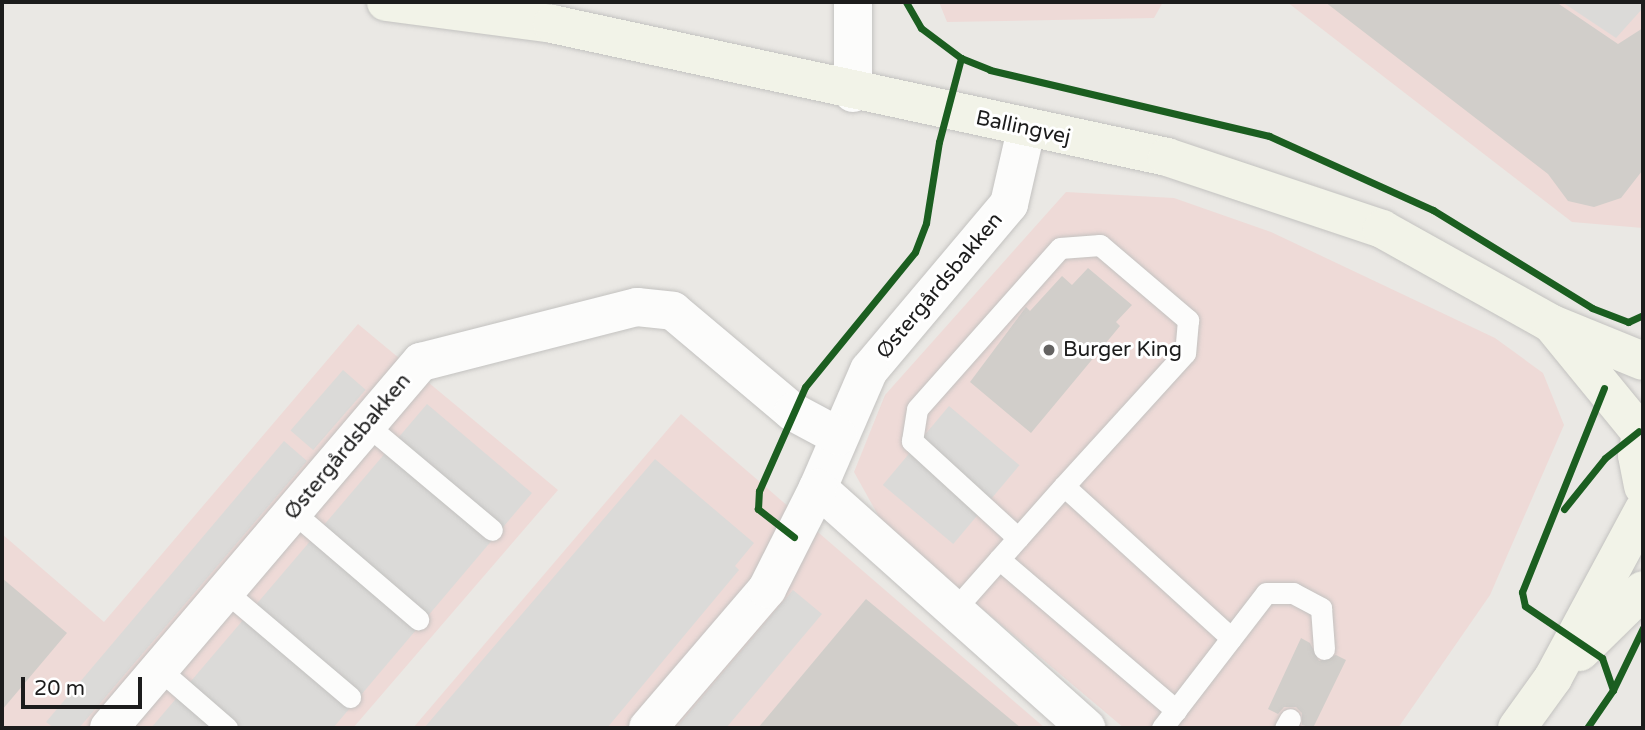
<!DOCTYPE html>
<html>
<head>
<meta charset="utf-8">
<style>
  body { margin:0 }
  #map { position:relative; width:1645px; height:730px; overflow:hidden; background:#eae8e4; font-family:"Varela Round",sans-serif }
  div>[style] { position:absolute }
  [style*='--x'] { left:calc(var(--x)*1px); top:calc(var(--y)*1px); width:calc(var(--w)*1px); rotate:calc(var(--a)*1deg) }
  .commercial>* { inset:0; background:#eedad7 }
  .parking>* { inset:0; background:#dbdad8; transform-origin:0 0 }
  .building>* { inset:0; background:#d1ceca }
  .roads { filter:drop-shadow(0 0 2px #c3c2c0) drop-shadow(0 0 2px #c3c2c0) }
  .service>* { height:21px; margin:-10.5px; padding:0 10.5px; transform-origin:10.5px; border-radius:10.5px; background:#fcfcfb }
  .minor>* { height:38px; margin:-19px; padding:0 19px; transform-origin:19px; border-radius:19px; background:#fcfcfb }
  .secondary>* { height:38px; margin:-19px; padding:0 19px; transform-origin:19px; border-radius:19px; background:#f2f3e8 }
  .cycleway>* { height:7px; margin:-3.5px; padding:0 3.5px; transform-origin:3.5px; border-radius:3.5px; background:#1b5e20 }
  .dots>* { width:19px; height:19px; translate:-50% -50%; box-sizing:border-box; border:4px solid #fff; border-radius:50% }
  span { translate:-50% -50%; white-space:nowrap; text-align:center; line-height:1.15; -webkit-text-stroke:6px #fff; paint-order:stroke }
  .street-label { font-size:21px; color:#1c1c1c }
  .poi-label { font-size:21px; color:#1c1c1c }
  .left { translate:0 -50%; text-align:left }
  .frame { position:absolute; inset:0; border:4px solid #1c1c1c; pointer-events:none }
  .scale { position:absolute; left:21px; top:677px; width:121px; height:32px; box-sizing:border-box; border:4px solid #1c1c1c; border-top:0; padding-left:9px; font-size:21px; line-height:24px; white-space:nowrap; color:#1c1c1c; -webkit-text-stroke:5px #fff; paint-order:stroke }
</style>
</head>
<body>
<div id="map">
  <div class="commercial">
    <i style="clip-path:polygon(939px 2px,1163px 2px,1154px 18px,947px 22px)"></i>
    <i style="clip-path:polygon(1287px 2px,1643px 2px,1643px 228px,1572px 222px)"></i>
    <i style="clip-path:polygon(1066px 192px,1174px 198px,1271px 232px,1495px 338px,1543px 373px,1564px 425px,1490px 595px,1398px 728px,1124px 728px,884px 526px,854px 472px,885px 395px)"></i>
    <i style="clip-path:polygon(358px 324px,558px 490px,353px 728px,2px 728px,2px 534px,104px 622px)"></i>
    <i style="clip-path:polygon(681px 414px,1045px 728px,413px 728px)"></i>
  </div>
  <div class="parking">
    <i style="clip-path:polygon(1562px 2px,1643px 2px,1643px 8px,1616px 38px)"></i>
    <i style="left:343px;top:370px;width:30px;height:80px;rotate:41deg"></i>
    <i style="clip-path:polygon(427px 404px,532px 493px,333px 728px,151px 728px)"></i>
    <i style="left:949px;top:406px;width:92px;height:103px;rotate:40deg"></i>
    <i style="clip-path:polygon(284px 441px,307px 461px,79px 728px,54px 728px,46px 722px)"></i>
    <i style="clip-path:polygon(655px 459px,754px 543px,735px 566px,739px 570px,607px 728px,424px 728px)"></i>
    <i style="clip-path:polygon(793px 590px,822px 614px,726px 728px,676px 728px)"></i>
  </div>
  <div class="building">
    <i style="clip-path:polygon(1325px 2px,1556px 2px,1618px 44px,1643px 28px,1642px 171px,1621px 198px,1594px 207px,1568px 201px,1548px 174px)"></i>
    <i style="clip-path:polygon(1088px 268px,1132px 305px,1116px 322px,1120px 326px,1031px 433px,970px 382px,1026px 307px,1030px 311px,1062px 276px,1072px 285px)"></i>
    <i style="clip-path:polygon(2px 578px,67px 633px,2px 710px)"></i>
    <i style="clip-path:polygon(866px 599px,1021px 728px,758px 728px)"></i>
    <i style="clip-path:polygon(1301px 638px,1310px 643px,1319px 661px,1336px 655px,1346px 660px,1313px 728px,1302px 725px,1302px 713px,1296px 707px,1284px 707px,1278px 714px,1268px 709px)"></i>
  </div>
  <div class="roads">
    <div class="service">
      <i style="--x:367;--y:425;--w:163;--a:40"></i>
      <i style="--x:293;--y:512;--w:165;--a:40.6"></i>
      <i style="--x:1018;--y:538;--w:144;--a:-137.5"></i>
      <i style="--x:912;--y:441;--w:32;--a:-81"></i>
      <i style="--x:917;--y:409;--w:215;--a:-48.4"></i>
      <i style="--x:1060;--y:248;--w:40;--a:-4.3"></i>
      <i style="--x:1100;--y:245;--w:116;--a:40.4"></i>
      <i style="--x:1188;--y:320;--w:33;--a:95"></i>
      <i style="--x:1185;--y:353;--w:180;--a:132.3"></i>
      <i style="--x:999;--y:559;--w:233;--a:40.5"></i>
      <i style="--x:225;--y:591;--w:164;--a:40.3"></i>
      <i style="--x:955;--y:609;--w:164;--a:-48.5"></i>
      <i style="--x:1064;--y:486;--w:226;--a:42.3"></i>
      <i style="--x:159;--y:669;--w:90;--a:40.9"></i>
      <i style="--x:1162;--y:728;--w:170;--a:-52.4"></i>
      <i style="--x:1266;--y:593;--w:27;--a:0"></i>
      <i style="--x:1293;--y:593;--w:32;--a:28"></i>
      <i style="--x:1321;--y:608;--w:41;--a:85.8"></i>
      <i style="--x:1285;--y:728;--w:10;--a:-61"></i>
    </div>
    <div class="minor">
      <i style="--x:853;--y:2;--w:91;--a:90"></i>
      <i style="--x:1026;--y:130;--w:76;--a:102.9"></i>
      <i style="--x:1009;--y:204;--w:217;--a:130.1"></i>
      <i style="--x:869;--y:370;--w:129;--a:113.4"></i>
      <i style="--x:818;--y:488;--w:360;--a:41.8"></i>
      <i style="--x:109;--y:728;--w:481;--a:-49.6"></i>
      <i style="--x:421;--y:362;--w:223;--a:-14.3"></i>
      <i style="--x:637;--y:307;--w:36;--a:6"></i>
      <i style="--x:673;--y:311;--w:157;--a:40.1"></i>
      <i style="--x:793;--y:412;--w:51;--a:28.1"></i>
      <i style="--x:648;--y:728;--w:183;--a:-49.4"></i>
      <i style="--x:767;--y:589;--w:113;--a:-63.2"></i>
    </div>
    <div class="secondary">
      <i style="--x:386;--y:2;--w:167;--a:7.5"></i>
      <i style="--x:552;--y:24;--w:629;--a:12.2"></i>
      <i style="--x:1167;--y:157;--w:227;--a:18.5"></i>
      <i style="--x:1382;--y:229;--w:193;--a:29.2"></i>
      <i style="--x:1550;--y:323;--w:100;--a:22.2"></i>
      <i style="--x:1554;--y:327;--w:134;--a:50.7"></i>
      <i style="--x:1643;--y:422;--w:34;--a:100"></i>
      <i style="--x:1637;--y:455;--w:32;--a:79"></i>
      <i style="--x:1580;--y:652;--w:88;--a:-44.5"></i>
      <i style="--x:1517;--y:728;--w:62;--a:-54.2"></i>
      <i style="--x:1553;--y:678;--w:190;--a:-61.7"></i>
    </div>
  </div>
  <div class="cycleway">
    <i style="--x:906;--y:2;--w:30;--a:60"></i>
    <i style="--x:921;--y:28;--w:50;--a:36.9"></i>
    <i style="--x:961;--y:58;--w:31;--a:22"></i>
    <i style="--x:990;--y:70;--w:287;--a:13.3"></i>
    <i style="--x:1269;--y:136;--w:180;--a:24.3"></i>
    <i style="--x:1433;--y:210;--w:187;--a:31.6"></i>
    <i style="--x:1592;--y:308;--w:39;--a:21"></i>
    <i style="--x:1628;--y:322;--w:17;--a:-25"></i>
    <i style="--x:1604;--y:388;--w:220;--a:111.9"></i>
    <i style="--x:1522;--y:592;--w:14;--a:78"></i>
    <i style="--x:1525;--y:606;--w:93;--a:34"></i>
    <i style="--x:1602;--y:658;--w:34;--a:71"></i>
    <i style="--x:1564;--y:509;--w:65;--a:-51.2"></i>
    <i style="--x:1605;--y:458;--w:43;--a:-38.5"></i>
    <i style="--x:794;--y:537;--w:46;--a:-142.1"></i>
    <i style="--x:758;--y:509;--w:18;--a:-87"></i>
    <i style="--x:759;--y:491;--w:114;--a:-66.1"></i>
    <i style="--x:805;--y:387;--w:174;--a:-50.8"></i>
    <i style="--x:915;--y:252;--w:31;--a:-69"></i>
    <i style="--x:926;--y:223;--w:82;--a:-80.9"></i>
    <i style="--x:939;--y:142;--w:87;--a:-75.3"></i>
    <i style="--x:1587;--y:728;--w:46;--a:-55.6"></i>
    <i style="--x:1613;--y:690;--w:69;--a:-64.2"></i>
  </div>
  <div class="dots">
    <i style="left:1049px;top:350px;background:#646362"></i>
  </div>
  <div class="street-label">
    <span style="left:1023px;top:128px;rotate:12deg">Ballingvej</span>
    <span style="left:940px;top:286px;rotate:-50deg">Østergårdsbakken</span>
    <span style="left:348px;top:447px;rotate:-50deg">Østergårdsbakken</span>
  </div>
  <div class="poi-label">
    <span class="left" style="left:1063px;top:350px">Burger King</span>
  </div>
  <div class="frame"></div>
  <div class="scale">20 m</div>
</div>
</body>
</html>
